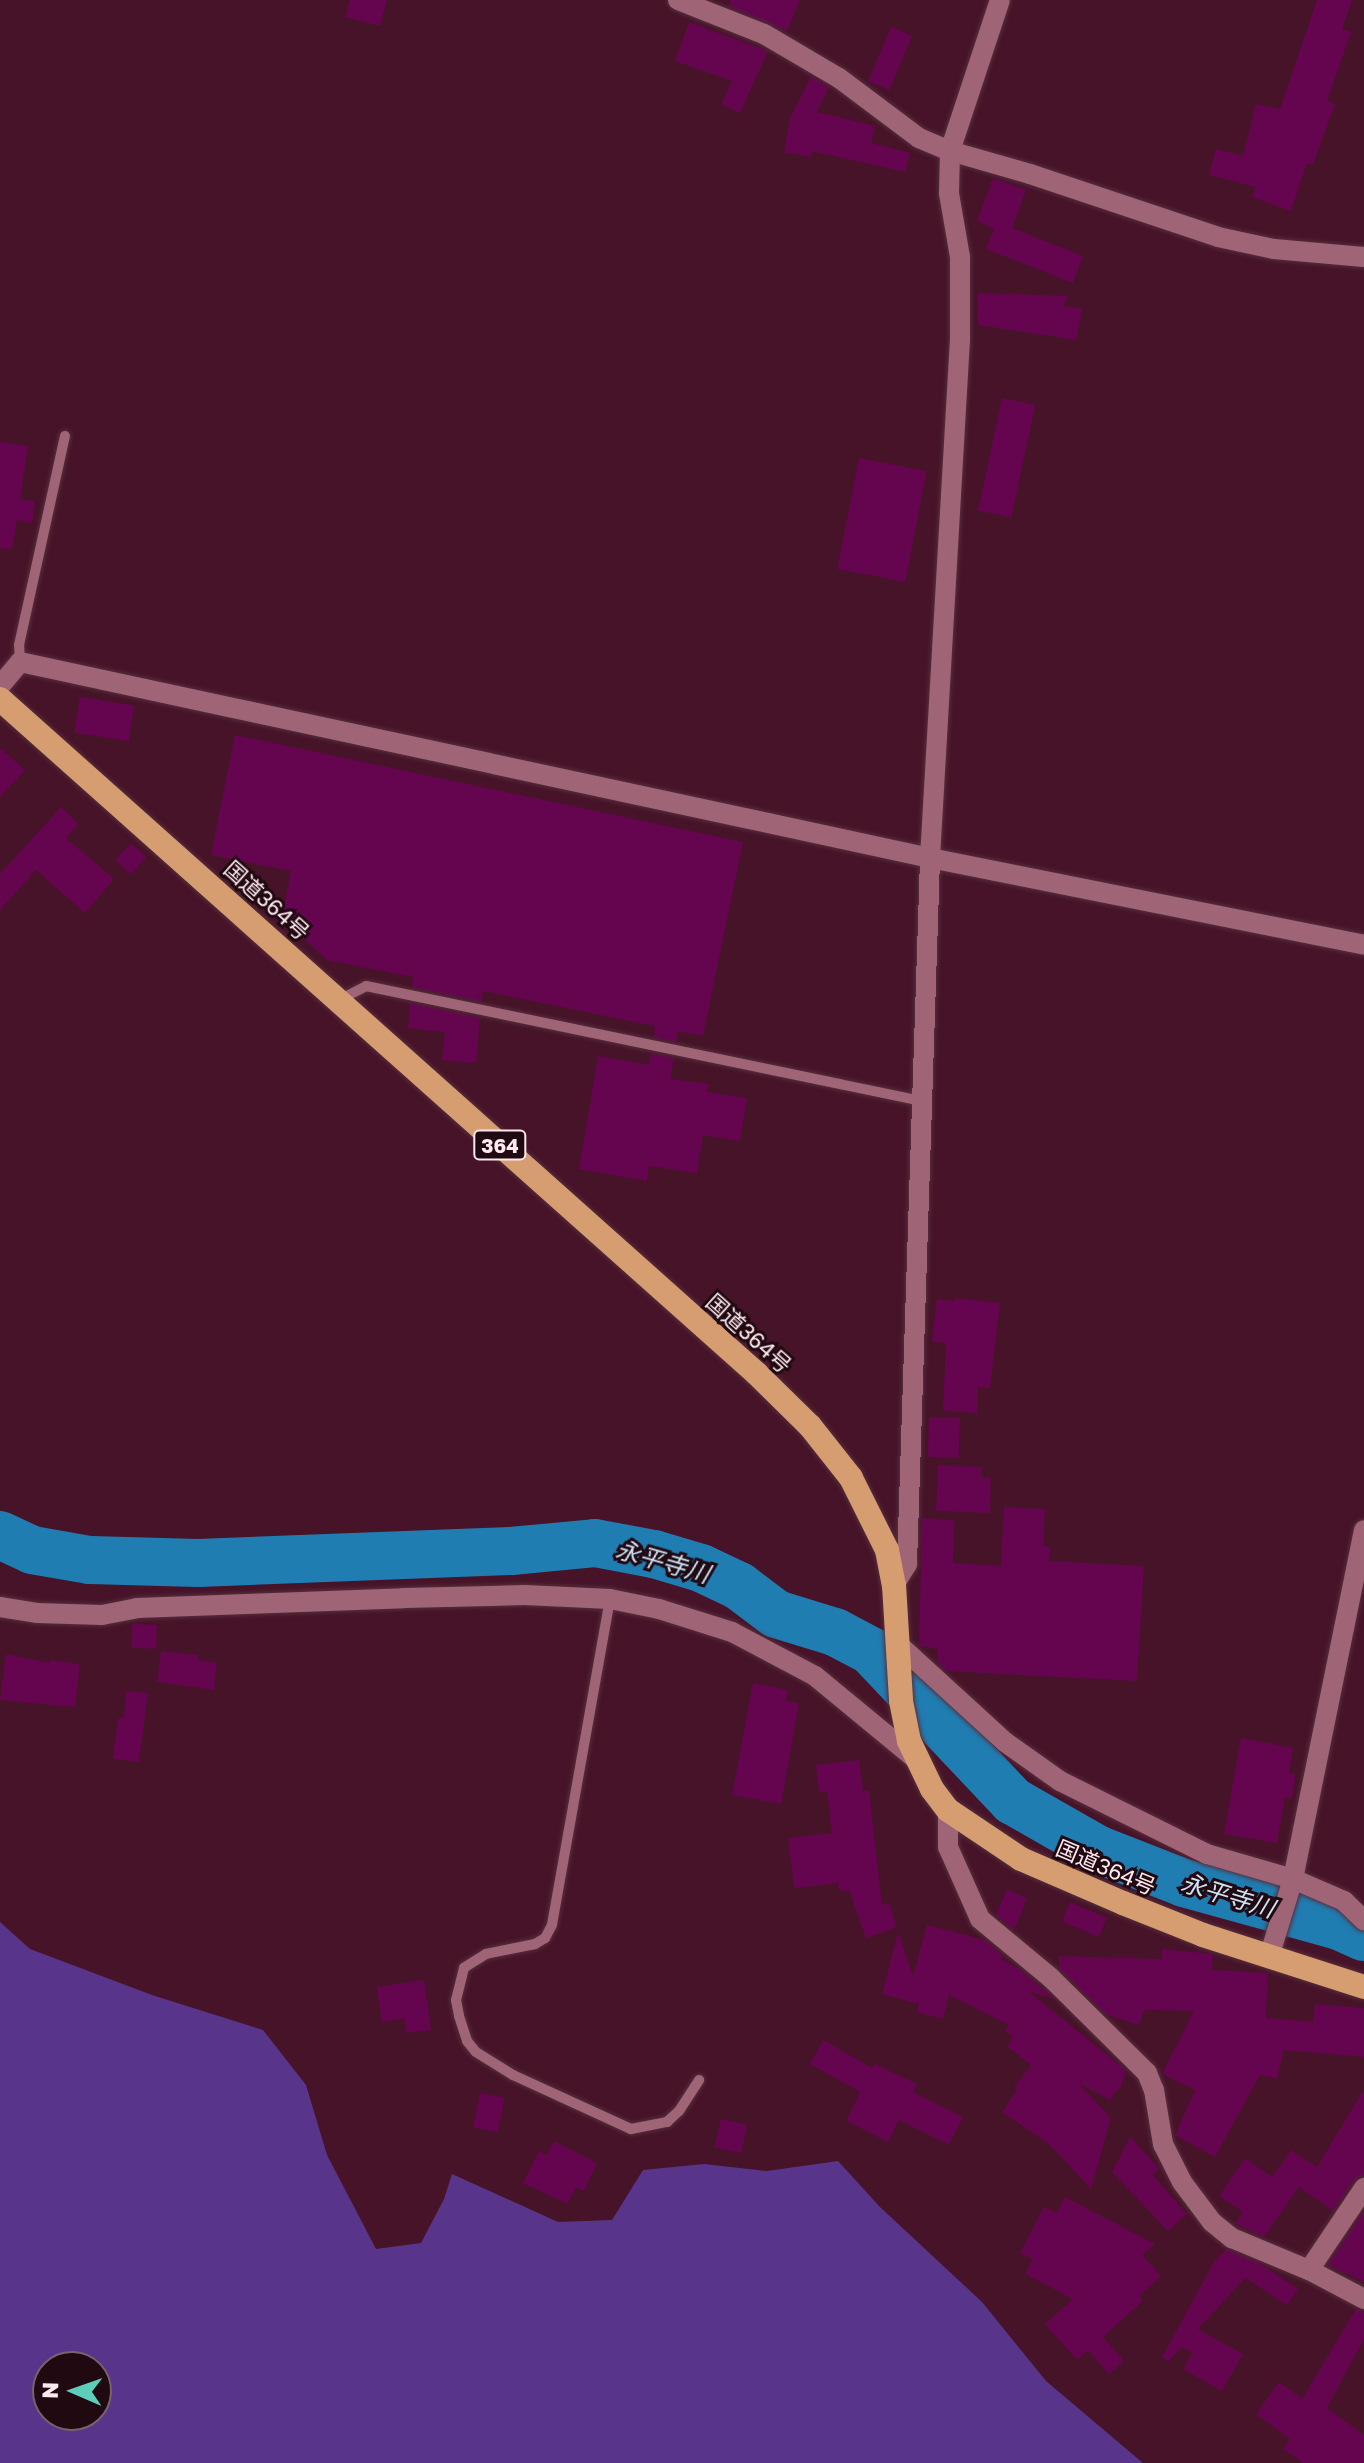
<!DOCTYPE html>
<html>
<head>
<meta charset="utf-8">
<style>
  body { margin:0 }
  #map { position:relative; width:1364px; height:2463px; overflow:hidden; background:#471328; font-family:"Golos Text","Noto Sans JP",sans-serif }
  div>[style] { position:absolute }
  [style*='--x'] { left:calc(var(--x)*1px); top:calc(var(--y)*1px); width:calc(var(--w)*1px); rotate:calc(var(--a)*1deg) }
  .green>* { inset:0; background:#59348b }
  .river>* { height:48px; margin:-24px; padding:0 24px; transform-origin:24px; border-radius:24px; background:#207db2 }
  .building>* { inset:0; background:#650550; transform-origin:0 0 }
  .roads { filter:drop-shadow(0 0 2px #552f3d) drop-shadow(0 0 2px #552f3d) }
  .lane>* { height:10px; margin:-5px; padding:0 5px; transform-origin:5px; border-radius:5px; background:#a06477 }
  .street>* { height:20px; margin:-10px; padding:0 10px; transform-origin:10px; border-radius:10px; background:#a06477 }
  .highway>* { height:24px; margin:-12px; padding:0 12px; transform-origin:12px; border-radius:12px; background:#d69e70 }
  span { translate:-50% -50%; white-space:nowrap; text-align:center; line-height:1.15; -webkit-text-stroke:6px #200911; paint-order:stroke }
  .shield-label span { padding:2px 6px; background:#200911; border:2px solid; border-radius:6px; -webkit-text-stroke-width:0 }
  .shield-label { font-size:20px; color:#fee9ef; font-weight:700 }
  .street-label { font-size:22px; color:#fee9ef }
  .water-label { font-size:24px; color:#cce4f5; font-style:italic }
  .north { position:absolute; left:32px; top:2351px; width:80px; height:80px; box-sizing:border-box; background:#200911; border:2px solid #79636a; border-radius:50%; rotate:272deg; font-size:22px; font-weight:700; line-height:32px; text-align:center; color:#fee9ef }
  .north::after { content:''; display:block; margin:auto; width:28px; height:36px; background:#5dceb9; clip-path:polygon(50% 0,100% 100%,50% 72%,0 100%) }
</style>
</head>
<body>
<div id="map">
  <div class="green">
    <i style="clip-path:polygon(evenodd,0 1922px,30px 1949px,152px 1995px,263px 2030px,306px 2085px,327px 2155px,376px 2249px,421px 2243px,444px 2199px,452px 2174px,558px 2222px,612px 2220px,643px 2170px,704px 2164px,767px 2171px,838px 2161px,880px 2207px,982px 2302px,1046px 2381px,1143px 2463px,0 2463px,0 1922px,48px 2367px,96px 2367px,96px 2415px,48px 2415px,48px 2367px)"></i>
  </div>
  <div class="river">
    <i style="--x:0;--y:1535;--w:35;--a:25"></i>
    <i style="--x:32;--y:1550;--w:59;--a:9.8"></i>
    <i style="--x:90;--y:1560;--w:108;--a:1.6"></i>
    <i style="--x:198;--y:1563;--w:313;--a:-2.2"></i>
    <i style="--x:511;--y:1551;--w:84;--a:-5.4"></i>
    <i style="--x:595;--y:1543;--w:60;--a:10.6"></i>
    <i style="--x:654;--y:1554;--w:49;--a:16.6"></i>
    <i style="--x:701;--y:1568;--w:42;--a:25.3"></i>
    <i style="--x:739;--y:1586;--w:46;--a:37.1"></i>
    <i style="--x:776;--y:1614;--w:62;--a:17"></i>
    <i style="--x:835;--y:1632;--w:41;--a:27.8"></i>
    <i style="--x:871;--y:1651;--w:207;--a:46.6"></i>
    <i style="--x:1013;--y:1801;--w:97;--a:29.7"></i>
    <i style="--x:1097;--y:1849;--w:93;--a:21.3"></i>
    <i style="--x:1184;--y:1883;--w:161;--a:15.5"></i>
    <i style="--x:1339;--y:1926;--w:27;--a:24"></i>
  </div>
  <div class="building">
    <i style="clip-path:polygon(350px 0,387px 0,380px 26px,345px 17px)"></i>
    <i style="clip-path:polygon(731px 0,800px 0,787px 31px,728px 6px)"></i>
    <i style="clip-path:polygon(1317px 0,1352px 0,1342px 29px,1351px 32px,1327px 101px,1335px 104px,1313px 165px,1307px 163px,1291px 211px,1252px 197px,1256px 187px,1209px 175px,1216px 149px,1243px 156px,1256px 104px,1280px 109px)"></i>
    <i style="clip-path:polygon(689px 22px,768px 51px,740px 113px,721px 104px,732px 81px,675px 61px)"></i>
    <i style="left:891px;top:27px;width:23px;height:59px;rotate:23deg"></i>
    <i style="clip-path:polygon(811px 77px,829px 87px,817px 112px,875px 126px,871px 143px,910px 153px,905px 172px,812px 151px,811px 157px,784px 152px,790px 118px)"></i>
    <i style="clip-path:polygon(993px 178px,1026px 190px,1012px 228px,1083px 256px,1073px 283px,986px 249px,994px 229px,977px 221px)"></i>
    <i style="clip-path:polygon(977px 293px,1068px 296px,1064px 306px,1082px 309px,1076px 340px,978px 325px)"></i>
    <i style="left:1002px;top:398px;width:34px;height:115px;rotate:12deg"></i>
    <i style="clip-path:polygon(0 442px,28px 446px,20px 499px,35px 502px,32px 523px,17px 520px,12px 549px,0 548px)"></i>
    <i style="left:859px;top:458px;width:69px;height:113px;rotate:11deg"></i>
    <i style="left:80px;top:697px;width:55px;height:36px;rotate:9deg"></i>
    <i style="clip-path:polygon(235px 735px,743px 842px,703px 1036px,678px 1031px,676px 1042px,654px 1037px,655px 1026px,483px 991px,482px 1002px,412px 987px,413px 977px,327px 960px,282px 918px,291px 871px,211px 855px)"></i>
    <i style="clip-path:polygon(0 748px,25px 770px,0 797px)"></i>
    <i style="clip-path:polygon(61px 807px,78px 824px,66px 838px,114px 879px,85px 913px,36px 870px,0 910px,0 874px)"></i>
    <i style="left:131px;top:843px;width:21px;height:23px;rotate:43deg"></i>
    <i style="clip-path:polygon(410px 1003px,480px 1018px,476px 1063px,442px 1060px,445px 1032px,408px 1028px)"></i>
    <i style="clip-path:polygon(651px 1053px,674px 1058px,670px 1079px,709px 1084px,707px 1092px,747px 1098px,740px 1141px,703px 1135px,697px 1173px,649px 1166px,647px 1181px,579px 1169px,598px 1056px,649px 1065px)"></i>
    <i style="clip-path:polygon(955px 1298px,1000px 1303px,990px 1388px,978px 1387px,977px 1413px,943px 1411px,946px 1343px,932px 1341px,937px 1299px,955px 1301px)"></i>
    <i style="left:929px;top:1417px;width:31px;height:40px;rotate:2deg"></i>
    <i style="clip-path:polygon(938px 1465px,982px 1467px,982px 1477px,991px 1477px,990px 1513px,936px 1511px)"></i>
    <i style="clip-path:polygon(1004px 1507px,1045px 1509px,1043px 1546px,1050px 1547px,1049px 1561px,1144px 1566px,1137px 1681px,947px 1671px,937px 1662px,938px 1649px,919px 1646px,922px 1518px,954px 1520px,953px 1563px,1001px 1566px)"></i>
    <i style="left:132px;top:1624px;width:25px;height:24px;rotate:2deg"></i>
    <i style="clip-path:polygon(161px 1651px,198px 1655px,198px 1660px,217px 1663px,214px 1690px,157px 1682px)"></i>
    <i style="clip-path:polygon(6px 1654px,50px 1663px,50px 1660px,80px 1664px,75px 1707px,0 1700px)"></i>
    <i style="clip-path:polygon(753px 1683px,788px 1690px,786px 1701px,799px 1703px,781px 1804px,732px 1795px)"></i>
    <i style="clip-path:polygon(126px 1691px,148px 1693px,139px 1762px,113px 1759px,118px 1718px,124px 1719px)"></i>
    <i style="clip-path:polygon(1241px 1738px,1293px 1748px,1289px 1773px,1296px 1774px,1292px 1798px,1285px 1797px,1277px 1843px,1224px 1834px)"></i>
    <i style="clip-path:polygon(859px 1760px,863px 1791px,869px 1790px,882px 1905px,889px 1903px,897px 1927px,866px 1938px,849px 1890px,839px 1891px,838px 1883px,794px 1888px,788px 1838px,832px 1833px,827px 1792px,819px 1792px,816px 1765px)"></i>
    <i style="clip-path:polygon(1007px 1889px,1027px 1899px,1014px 1930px,996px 1915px)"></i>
    <i style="left:1070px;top:1902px;width:40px;height:21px;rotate:23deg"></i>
    <i style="clip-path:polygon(927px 1925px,985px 1940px,1002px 1955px,1001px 1959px,1019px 1969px,1054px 1999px,1028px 1991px,1126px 2070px,1121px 2086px,1110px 2100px,1078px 2083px,1111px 2118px,1091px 2189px,1049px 2144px,1002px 2112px,1017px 2090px,1014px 2088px,1031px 2065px,1007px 2046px,1013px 2037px,1005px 2030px,1009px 2025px,949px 1995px,943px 2019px,917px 2012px,919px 2004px,882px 1994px,898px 1932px,913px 1976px)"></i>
    <i style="clip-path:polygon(1162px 1949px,1213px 1954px,1212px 1970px,1268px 1973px,1266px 2018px,1313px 2022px,1315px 2004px,1364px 2008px,1364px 2057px,1284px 2050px,1277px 2079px,1260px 2075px,1215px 2157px,1175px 2135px,1195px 2090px,1162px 2074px,1194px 2011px,1144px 2010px,1139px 2025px,1107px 2015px,1059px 1968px,1059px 1956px,1162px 1959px)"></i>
    <i style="clip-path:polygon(424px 1980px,431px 2030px,406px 2033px,404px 2018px,382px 2022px,377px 1987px)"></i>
    <i style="clip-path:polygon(823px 2040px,872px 2068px,875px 2064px,917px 2084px,913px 2092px,963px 2117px,949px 2145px,899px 2120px,888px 2142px,846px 2121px,860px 2092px,810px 2064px)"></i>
    <i style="clip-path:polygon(1364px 2089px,1364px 2175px,1353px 2181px,1333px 2211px,1299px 2187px,1264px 2237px,1235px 2224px,1243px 2212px,1219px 2196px,1245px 2158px,1272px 2177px,1291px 2150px,1317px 2167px)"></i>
    <i style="left:480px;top:2093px;width:25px;height:35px;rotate:11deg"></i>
    <i style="left:721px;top:2119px;width:27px;height:29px;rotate:13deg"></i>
    <i style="clip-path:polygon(1130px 2137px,1159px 2168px,1153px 2175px,1187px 2214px,1168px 2231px,1112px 2172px)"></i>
    <i style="clip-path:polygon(554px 2141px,597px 2163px,584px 2191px,576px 2187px,567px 2204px,523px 2183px,539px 2151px,547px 2155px)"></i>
    <i style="clip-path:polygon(1065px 2197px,1155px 2244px,1142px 2255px,1161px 2276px,1139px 2296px,1143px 2301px,1103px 2337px,1124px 2361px,1109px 2374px,1088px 2350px,1077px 2360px,1045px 2324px,1073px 2299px,1025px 2274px,1033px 2259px,1020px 2253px,1044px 2207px,1057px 2213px)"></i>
    <i style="clip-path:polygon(1364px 2211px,1364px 2282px,1328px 2265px)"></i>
    <i style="clip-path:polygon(1226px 2249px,1261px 2264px,1298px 2289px,1287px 2305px,1245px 2278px,1198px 2329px,1243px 2354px,1222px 2391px,1183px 2369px,1192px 2353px,1182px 2347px,1168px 2362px,1162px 2357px,1214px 2262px)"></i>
    <i style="clip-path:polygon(1356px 2309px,1364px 2312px,1364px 2339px,1327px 2408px,1364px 2435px,1364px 2463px,1303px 2463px,1283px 2449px,1290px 2439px,1256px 2414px,1279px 2382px,1302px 2399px)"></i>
  </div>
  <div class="roads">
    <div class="lane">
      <i style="--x:20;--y:662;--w:17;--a:-93"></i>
      <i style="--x:19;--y:645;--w:214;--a:-77.6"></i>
      <i style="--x:339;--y:1000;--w:30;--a:-27"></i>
      <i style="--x:366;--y:986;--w:568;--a:11.69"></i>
      <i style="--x:610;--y:1599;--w:331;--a:100.1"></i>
      <i style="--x:552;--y:1925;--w:15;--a:118"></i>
      <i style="--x:545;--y:1938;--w:12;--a:149"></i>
      <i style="--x:535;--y:1944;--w:50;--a:168.5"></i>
      <i style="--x:486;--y:1954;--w:26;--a:148"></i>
      <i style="--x:464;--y:1968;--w:33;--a:104"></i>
      <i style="--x:456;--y:2000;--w:16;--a:79"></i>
      <i style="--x:459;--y:2016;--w:26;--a:72"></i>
      <i style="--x:467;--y:2041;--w:14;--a:51"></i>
      <i style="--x:476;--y:2052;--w:44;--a:31.9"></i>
      <i style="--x:513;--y:2075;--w:130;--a:24.6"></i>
      <i style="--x:631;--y:2129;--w:37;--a:-11"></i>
      <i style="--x:667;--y:2122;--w:16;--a:-43"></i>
      <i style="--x:679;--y:2111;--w:37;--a:-57"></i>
    </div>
    <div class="street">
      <i style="--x:678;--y:0;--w:92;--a:21.6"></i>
      <i style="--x:764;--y:34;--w:87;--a:30.4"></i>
      <i style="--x:839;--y:78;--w:100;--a:36.9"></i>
      <i style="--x:919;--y:138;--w:34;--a:23"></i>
      <i style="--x:950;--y:151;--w:83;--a:16"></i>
      <i style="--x:1030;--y:174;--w:198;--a:18.5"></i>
      <i style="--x:1218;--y:237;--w:57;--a:12.1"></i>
      <i style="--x:1274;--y:249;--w:90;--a:5.1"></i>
      <i style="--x:0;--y:686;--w:31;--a:-50"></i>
      <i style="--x:20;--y:662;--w:931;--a:12.15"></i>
      <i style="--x:930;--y:858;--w:443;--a:11.3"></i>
      <i style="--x:894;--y:1585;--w:25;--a:-58"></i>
      <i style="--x:907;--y:1564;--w:706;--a:-88.13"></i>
      <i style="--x:930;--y:858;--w:519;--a:-86.69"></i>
      <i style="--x:960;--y:340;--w:83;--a:-90"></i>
      <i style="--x:960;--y:257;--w:65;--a:-99.8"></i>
      <i style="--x:949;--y:193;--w:42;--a:-88.6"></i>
      <i style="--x:950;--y:151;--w:159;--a:-71.7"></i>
      <i style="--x:0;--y:1607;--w:37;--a:9"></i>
      <i style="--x:37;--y:1613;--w:65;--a:1.8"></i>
      <i style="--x:102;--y:1615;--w:36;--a:-11"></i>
      <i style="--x:137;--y:1608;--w:267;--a:-2.1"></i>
      <i style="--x:404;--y:1598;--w:121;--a:-1.4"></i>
      <i style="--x:525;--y:1595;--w:85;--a:2.7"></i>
      <i style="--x:610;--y:1599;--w:50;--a:11.5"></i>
      <i style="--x:659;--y:1609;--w:77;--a:17.5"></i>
      <i style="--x:732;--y:1632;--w:94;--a:27.9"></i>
      <i style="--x:815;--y:1676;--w:132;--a:39.5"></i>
      <i style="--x:898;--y:1644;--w:145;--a:42.5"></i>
      <i style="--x:1005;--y:1742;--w:67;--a:35.3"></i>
      <i style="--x:1060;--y:1781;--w:164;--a:26.4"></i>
      <i style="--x:1207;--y:1854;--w:90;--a:16.2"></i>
      <i style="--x:1293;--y:1879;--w:56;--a:23.3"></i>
      <i style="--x:1344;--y:1901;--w:28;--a:44"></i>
      <i style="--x:948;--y:1810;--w:37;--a:90"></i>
      <i style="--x:948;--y:1847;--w:79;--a:66"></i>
      <i style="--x:980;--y:1919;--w:92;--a:39.7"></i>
      <i style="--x:1051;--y:1978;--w:135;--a:44.7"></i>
      <i style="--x:1147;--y:2073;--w:18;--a:68"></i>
      <i style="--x:1154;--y:2090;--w:55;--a:80.5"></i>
      <i style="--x:1163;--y:2144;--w:42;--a:63.4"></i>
      <i style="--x:1182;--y:2182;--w:50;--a:53.1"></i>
      <i style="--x:1212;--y:2222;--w:26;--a:39"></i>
      <i style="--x:1232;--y:2238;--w:83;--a:22.6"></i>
      <i style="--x:1309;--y:2270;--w:62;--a:27.8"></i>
      <i style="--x:1269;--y:1957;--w:82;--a:-72.9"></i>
      <i style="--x:1293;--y:1879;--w:356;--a:-78.5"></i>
      <i style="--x:1309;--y:2270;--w:99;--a:-56.1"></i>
    </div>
    <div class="highway">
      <i style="--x:0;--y:699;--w:1014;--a:41.72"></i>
      <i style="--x:757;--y:1374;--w:74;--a:44.5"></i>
      <i style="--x:810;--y:1426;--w:66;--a:51.7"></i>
      <i style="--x:851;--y:1478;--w:80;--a:63.4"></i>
      <i style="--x:887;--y:1550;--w:36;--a:79"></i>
      <i style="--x:894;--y:1585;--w:116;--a:86.5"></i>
      <i style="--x:901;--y:1701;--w:41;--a:78.7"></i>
      <i style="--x:909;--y:1741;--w:53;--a:64.4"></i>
      <i style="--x:932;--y:1789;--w:26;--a:53"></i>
      <i style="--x:948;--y:1810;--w:88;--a:33.9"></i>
      <i style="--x:1021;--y:1859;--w:111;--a:23.3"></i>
      <i style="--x:1123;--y:1903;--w:86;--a:21.8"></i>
      <i style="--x:1203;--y:1935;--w:169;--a:17.9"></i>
    </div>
  </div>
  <div class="shield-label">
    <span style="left:500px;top:1145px">364</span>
  </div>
  <div class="street-label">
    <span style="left:267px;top:900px;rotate:42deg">国道364号</span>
    <span style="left:749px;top:1333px;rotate:42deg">国道364号</span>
    <span style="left:1106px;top:1867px;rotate:23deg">国道364号</span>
  </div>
  <div class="water-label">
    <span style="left:663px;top:1561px;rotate:16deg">永平寺川</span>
    <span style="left:1228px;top:1895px;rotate:17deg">永平寺川</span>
  </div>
  <div class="north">N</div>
</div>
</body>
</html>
